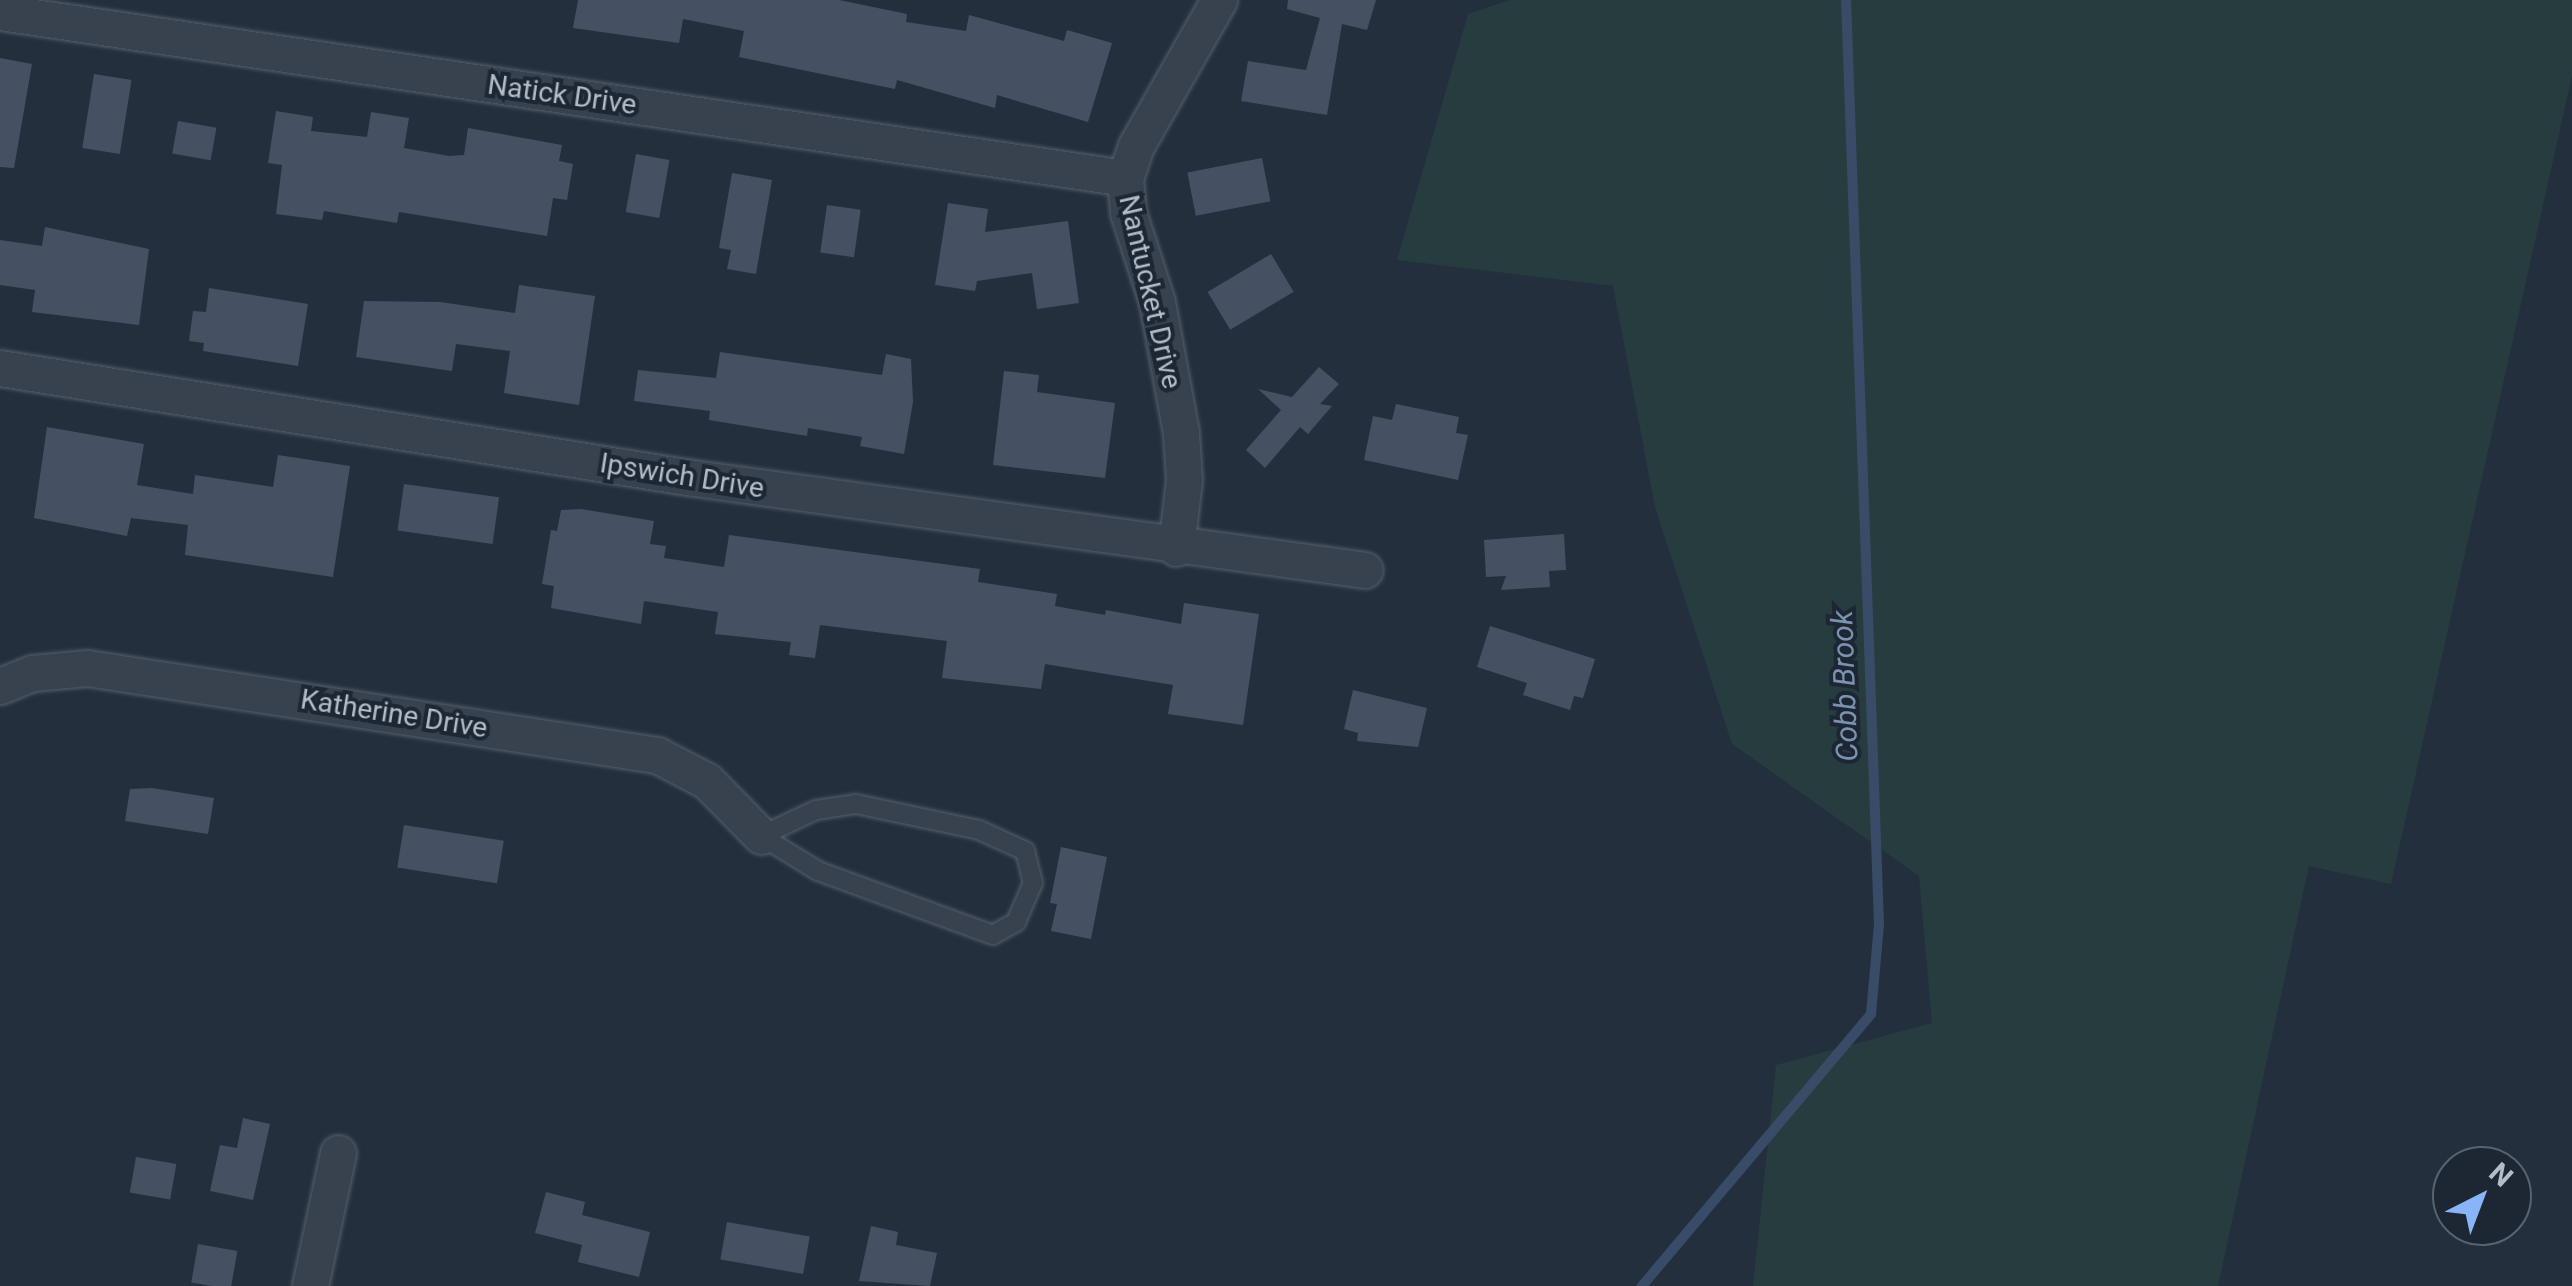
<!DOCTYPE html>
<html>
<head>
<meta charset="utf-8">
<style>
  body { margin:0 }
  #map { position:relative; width:2572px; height:1286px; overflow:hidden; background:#242f3e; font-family:Roboto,sans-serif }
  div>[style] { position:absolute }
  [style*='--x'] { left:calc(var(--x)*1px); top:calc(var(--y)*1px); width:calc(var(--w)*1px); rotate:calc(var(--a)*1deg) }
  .green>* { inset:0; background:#263c3f }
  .stream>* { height:10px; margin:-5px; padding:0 5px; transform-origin:5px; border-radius:5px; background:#394c67 }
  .building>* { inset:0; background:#455162; transform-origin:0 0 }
  .roads { filter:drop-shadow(0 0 2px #565f6c) drop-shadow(0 0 2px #565f6c) }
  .lane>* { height:18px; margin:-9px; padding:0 9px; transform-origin:9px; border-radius:9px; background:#38414e }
  .street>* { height:35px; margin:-17.5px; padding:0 17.5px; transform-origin:17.5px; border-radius:17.5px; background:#38414e }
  span { translate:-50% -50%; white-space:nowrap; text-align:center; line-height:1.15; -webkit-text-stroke:8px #1d2633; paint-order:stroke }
  .street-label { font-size:28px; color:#b4bcc9 }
  .water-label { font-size:30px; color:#7c92b1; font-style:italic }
  .north { position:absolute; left:2432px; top:1146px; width:100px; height:100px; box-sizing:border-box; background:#1d2633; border:2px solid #59626f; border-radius:50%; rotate:42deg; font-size:28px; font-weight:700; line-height:40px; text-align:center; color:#b4bcc9 }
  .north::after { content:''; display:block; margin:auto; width:35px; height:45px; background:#8ab4f8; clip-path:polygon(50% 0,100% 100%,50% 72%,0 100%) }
</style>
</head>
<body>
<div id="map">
  <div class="green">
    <i style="clip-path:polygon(1510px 0,2572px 0,2572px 76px,2391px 884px,2309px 866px,2218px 1286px,1753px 1286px,1776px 1065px,1932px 1023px,1919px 876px,1732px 744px,1655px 507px,1613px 286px,1397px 260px,1468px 14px)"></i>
  </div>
  <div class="stream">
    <i style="--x:1642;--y:1286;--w:356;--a:-49.9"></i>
    <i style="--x:1871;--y:1014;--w:89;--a:-84.9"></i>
    <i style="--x:1879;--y:925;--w:926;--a:-92.04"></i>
  </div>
  <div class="building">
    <i style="clip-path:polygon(578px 0,839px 0,907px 14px,906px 22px,966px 31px,969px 15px,1064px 41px,1067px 30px,1112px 43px,1088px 122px,997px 95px,995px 108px,897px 80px,895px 89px,739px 57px,744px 31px,683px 19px,679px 43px,573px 28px)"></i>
    <i style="clip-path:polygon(1288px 0,1376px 0,1367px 30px,1342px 24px,1327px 115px,1241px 101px,1248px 61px,1306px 70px,1320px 18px,1287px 9px)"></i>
    <i style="clip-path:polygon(0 58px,32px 64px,14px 168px,0 167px)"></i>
    <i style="left:94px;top:74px;width:38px;height:75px;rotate:9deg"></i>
    <i style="clip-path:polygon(276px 111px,313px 117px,311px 131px,367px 137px,371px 112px,409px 118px,404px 148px,449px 156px,464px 155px,468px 128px,562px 145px,559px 161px,573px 164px,567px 200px,553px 198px,547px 236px,399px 212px,397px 223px,324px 211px,322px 220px,276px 214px,282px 165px,268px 163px)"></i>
    <i style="left:178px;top:121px;width:39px;height:33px;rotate:10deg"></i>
    <i style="left:636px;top:154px;width:34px;height:59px;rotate:10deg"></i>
    <i style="left:1262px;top:158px;width:44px;height:76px;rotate:79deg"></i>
    <i style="clip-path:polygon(732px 173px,772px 180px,756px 274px,727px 269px,731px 250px,719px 248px)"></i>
    <i style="clip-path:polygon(948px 203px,988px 209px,985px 232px,1068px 221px,1079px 303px,1037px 309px,1032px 273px,977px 281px,975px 291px,935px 285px)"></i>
    <i style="left:827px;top:205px;width:34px;height:48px;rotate:8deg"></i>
    <i style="clip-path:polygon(45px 227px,149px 249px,139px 325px,32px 312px,35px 290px,0 285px,0 240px,42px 246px)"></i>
    <i style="left:1271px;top:254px;width:44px;height:74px;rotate:59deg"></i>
    <i style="clip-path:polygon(519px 285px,595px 296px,579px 405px,504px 393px,510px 351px,456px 344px,452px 371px,356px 357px,364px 301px,440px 302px,515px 313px)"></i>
    <i style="clip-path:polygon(209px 288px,308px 304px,298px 366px,203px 351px,204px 343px,189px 341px,193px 311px,206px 312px)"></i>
    <i style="clip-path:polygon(720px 352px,882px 375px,886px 354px,911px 359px,913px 402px,904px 454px,860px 446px,862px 437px,808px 428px,807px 436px,709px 420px,710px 411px,634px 401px,638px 370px,716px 378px)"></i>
    <i style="clip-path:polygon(1319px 367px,1339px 384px,1320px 404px,1332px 406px,1308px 434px,1300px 427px,1265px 468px,1246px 450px,1281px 410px,1258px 389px,1292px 397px)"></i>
    <i style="clip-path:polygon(1004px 371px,1039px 375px,1037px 392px,1115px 403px,1105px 478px,993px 465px)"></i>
    <i style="clip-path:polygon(1396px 404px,1459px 417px,1456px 433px,1468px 435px,1458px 480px,1364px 460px,1373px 416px,1392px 420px)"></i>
    <i style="clip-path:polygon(47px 427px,144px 444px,137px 485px,193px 494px,195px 475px,273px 487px,278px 455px,350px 466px,333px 577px,185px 555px,188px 525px,131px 518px,127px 536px,34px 518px)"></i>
    <i style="left:404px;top:484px;width:96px;height:47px;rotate:8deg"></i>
    <i style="clip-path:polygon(581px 509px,654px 521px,650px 544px,666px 546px,664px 558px,724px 567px,729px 535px,980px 569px,978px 582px,1057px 594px,1055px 606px,1105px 615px,1106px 610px,1181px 624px,1184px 603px,1259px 614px,1243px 725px,1168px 714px,1173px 685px,1045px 664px,1041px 689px,942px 678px,947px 641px,820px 625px,815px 658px,789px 655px,791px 642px,715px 634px,718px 612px,644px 601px,641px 624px,551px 608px,554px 586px,542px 584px,551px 530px,557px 531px,561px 510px)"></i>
    <i style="clip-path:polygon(1564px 534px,1566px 570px,1549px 571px,1550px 587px,1501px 590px,1506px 576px,1486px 577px,1484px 540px)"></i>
    <i style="clip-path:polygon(1490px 626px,1595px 659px,1583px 698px,1574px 696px,1570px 710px,1523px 695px,1527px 683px,1477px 667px)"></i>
    <i style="clip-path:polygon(1353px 690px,1427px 708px,1418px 747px,1357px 741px,1358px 733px,1344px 729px)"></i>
    <i style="clip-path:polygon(152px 788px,214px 798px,208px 834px,125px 821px,130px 789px)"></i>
    <i style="left:404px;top:825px;width:101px;height:43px;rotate:9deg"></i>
    <i style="clip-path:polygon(1061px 847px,1107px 857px,1091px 939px,1051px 931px,1057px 904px,1050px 903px)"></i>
    <i style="clip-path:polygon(243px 1118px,270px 1124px,253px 1200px,210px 1191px,220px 1145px,237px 1148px)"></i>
    <i style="left:136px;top:1157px;width:41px;height:36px;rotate:10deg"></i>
    <i style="clip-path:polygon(546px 1192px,585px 1202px,582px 1215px,650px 1232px,639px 1277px,578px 1262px,582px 1245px,535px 1233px)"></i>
    <i style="left:727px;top:1222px;width:84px;height:38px;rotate:10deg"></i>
    <i style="clip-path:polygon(871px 1226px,898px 1232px,896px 1245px,937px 1253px,930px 1286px,859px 1281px)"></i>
    <i style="left:198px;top:1244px;width:40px;height:39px;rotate:10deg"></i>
  </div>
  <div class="roads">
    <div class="lane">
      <i style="--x:856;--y:804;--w:126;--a:11.9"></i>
      <i style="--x:979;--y:830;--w:51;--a:24.5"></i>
      <i style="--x:1025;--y:851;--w:33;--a:76"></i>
      <i style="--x:1033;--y:883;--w:43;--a:113.6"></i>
      <i style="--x:1016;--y:922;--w:26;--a:151"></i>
      <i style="--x:993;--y:935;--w:186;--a:-159.9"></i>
      <i style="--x:818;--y:871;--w:67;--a:-148.4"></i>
      <i style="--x:761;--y:836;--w:61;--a:-25.3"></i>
      <i style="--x:816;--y:810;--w:40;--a:-8.5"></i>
    </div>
    <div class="street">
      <i style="--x:0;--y:12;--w:1137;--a:8.39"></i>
      <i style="--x:0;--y:368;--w:696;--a:9.02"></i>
      <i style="--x:687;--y:477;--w:684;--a:7.81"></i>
      <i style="--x:1176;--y:548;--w:68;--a:-83.3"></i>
      <i style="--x:1184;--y:480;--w:47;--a:-93.7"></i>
      <i style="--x:1181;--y:433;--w:133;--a:-100.4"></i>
      <i style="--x:1157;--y:302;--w:95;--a:-107.9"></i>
      <i style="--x:1128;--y:212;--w:34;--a:-95"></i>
      <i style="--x:1125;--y:178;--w:34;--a:-71"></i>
      <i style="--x:1136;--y:146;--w:168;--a:-60.4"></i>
      <i style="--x:0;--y:686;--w:35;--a:-22"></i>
      <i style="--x:33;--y:673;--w:54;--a:-5.3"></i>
      <i style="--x:87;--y:668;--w:577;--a:8.68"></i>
      <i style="--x:657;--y:755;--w:56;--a:27.5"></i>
      <i style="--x:707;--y:781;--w:77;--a:45.5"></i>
      <i style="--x:310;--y:1286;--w:136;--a:-78.1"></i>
    </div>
  </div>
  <div class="street-label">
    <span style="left:562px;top:95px;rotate:8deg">Natick Drive</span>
    <span style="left:1150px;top:292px;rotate:77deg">Nantucket Drive</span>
    <span style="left:682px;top:476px;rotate:9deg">Ipswich Drive</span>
    <span style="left:394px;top:714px;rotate:9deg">Katherine Drive</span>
  </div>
  <div class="water-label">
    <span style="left:1845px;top:686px;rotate:-92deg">Cobb Brook</span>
  </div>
  <div class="north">N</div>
</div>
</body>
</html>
